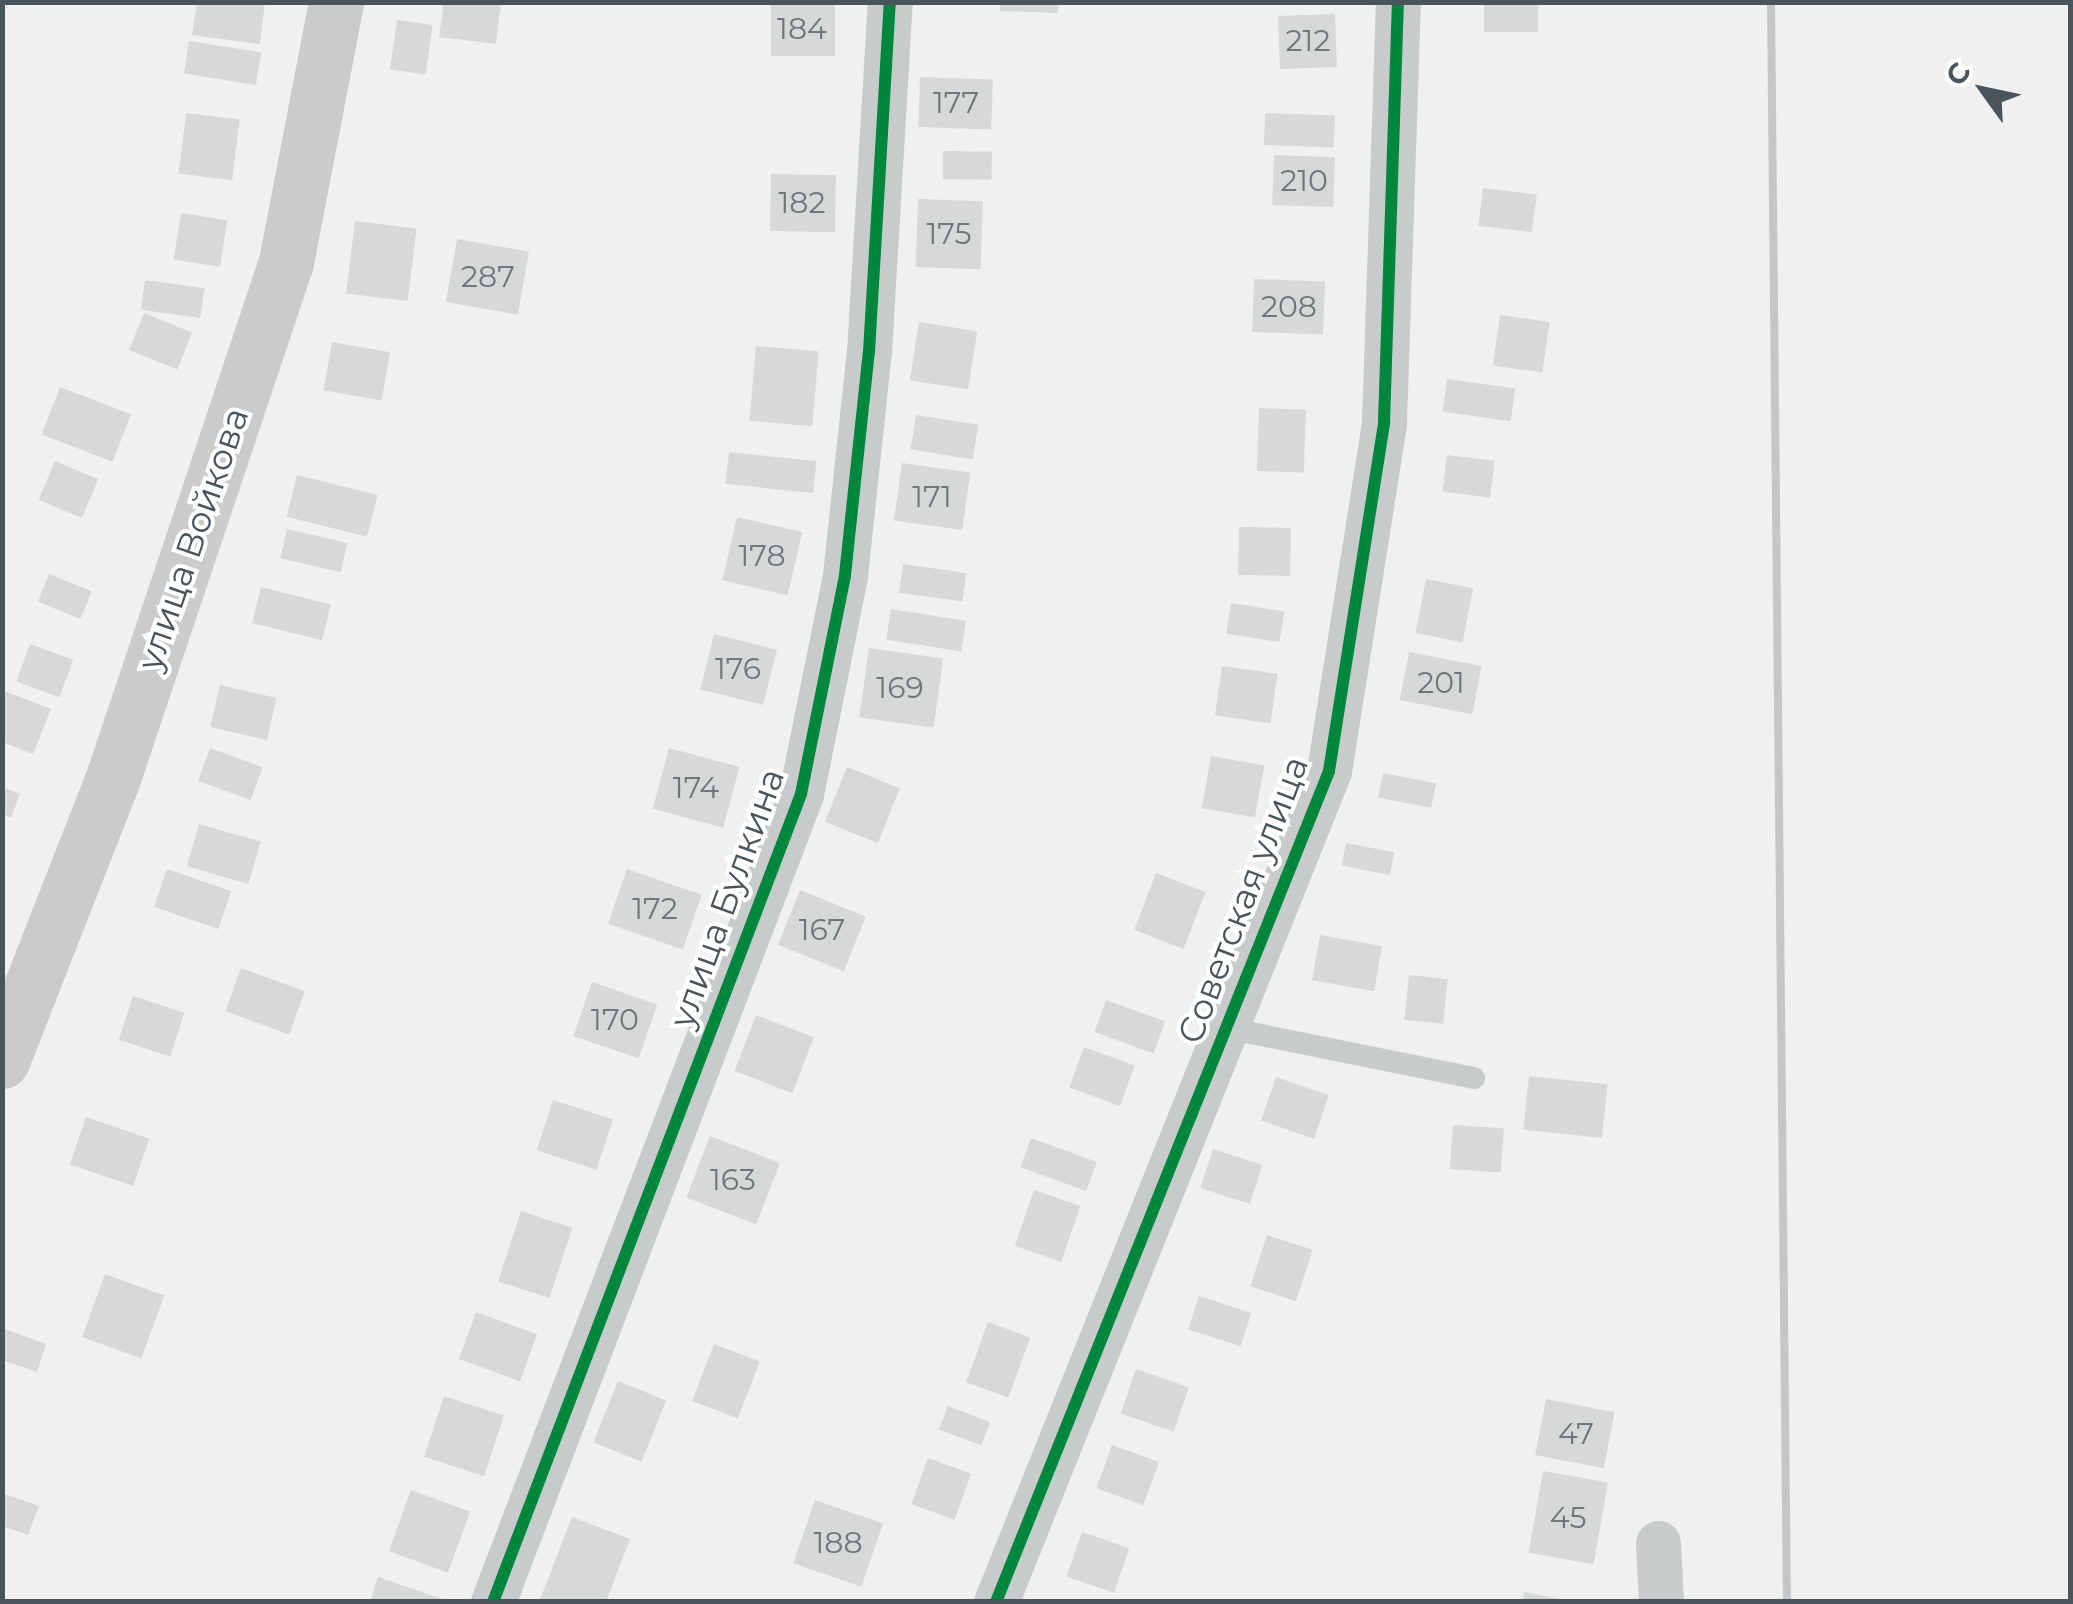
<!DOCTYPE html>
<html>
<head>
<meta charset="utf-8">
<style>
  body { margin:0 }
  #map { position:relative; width:2073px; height:1604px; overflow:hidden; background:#f1f0f0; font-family:Montserrat,sans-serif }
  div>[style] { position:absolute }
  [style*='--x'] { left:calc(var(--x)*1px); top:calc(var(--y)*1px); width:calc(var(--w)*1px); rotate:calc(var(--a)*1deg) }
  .building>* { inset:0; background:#d7d8d8; transform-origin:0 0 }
  .lane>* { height:22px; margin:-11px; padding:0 11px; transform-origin:11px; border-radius:11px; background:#c8cbcc }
  .street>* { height:45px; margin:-22.5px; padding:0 22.5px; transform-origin:22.5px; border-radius:22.5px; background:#c8cbcc }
  .secondary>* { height:55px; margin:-27.5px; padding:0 27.5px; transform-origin:27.5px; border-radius:27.5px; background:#c9cbcd }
  .rail>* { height:8px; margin:-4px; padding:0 4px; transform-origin:4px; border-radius:4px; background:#c4c6c7 }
  .cycleway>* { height:12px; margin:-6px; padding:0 6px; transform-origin:6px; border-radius:6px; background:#00873e }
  span { translate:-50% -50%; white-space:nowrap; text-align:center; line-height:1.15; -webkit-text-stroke:8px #fff; paint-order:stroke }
  .number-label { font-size:30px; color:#6e777c }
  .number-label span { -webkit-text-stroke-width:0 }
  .street-label { font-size:35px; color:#49555b }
  .frame { position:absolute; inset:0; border:5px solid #49555b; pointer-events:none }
  .north { position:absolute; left:1933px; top:40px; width:100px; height:100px; -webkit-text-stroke:8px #fff; paint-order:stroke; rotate:303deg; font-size:28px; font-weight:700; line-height:40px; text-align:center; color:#49555b }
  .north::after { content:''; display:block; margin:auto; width:35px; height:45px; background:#49555b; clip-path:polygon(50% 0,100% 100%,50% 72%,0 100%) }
</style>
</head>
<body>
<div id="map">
  <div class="building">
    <i style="clip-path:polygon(197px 2px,265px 2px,260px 44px,192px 35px)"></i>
    <i style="clip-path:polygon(444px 2px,501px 2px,496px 44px,439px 37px)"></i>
    <i style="left:771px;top:2px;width:64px;height:54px"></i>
    <i style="clip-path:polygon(1001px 2px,1058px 2px,1058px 13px,1000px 11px)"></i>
    <i style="left:1484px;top:2px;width:54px;height:30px"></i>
    <i style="left:1335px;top:14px;width:53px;height:57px;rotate:88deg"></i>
    <i style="left:397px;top:20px;width:36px;height:50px;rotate:8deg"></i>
    <i style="left:189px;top:41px;width:73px;height:33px;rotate:9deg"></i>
    <i style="left:920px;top:77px;width:73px;height:50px;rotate:2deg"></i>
    <i style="left:186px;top:113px;width:54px;height:61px;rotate:7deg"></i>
    <i style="left:1265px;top:113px;width:70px;height:32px;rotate:2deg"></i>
    <i style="left:943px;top:151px;width:49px;height:28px;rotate:1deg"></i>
    <i style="left:1274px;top:155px;width:61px;height:50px;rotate:2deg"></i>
    <i style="left:771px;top:174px;width:65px;height:57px;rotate:1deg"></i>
    <i style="left:1483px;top:188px;width:54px;height:38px;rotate:7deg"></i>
    <i style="left:918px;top:199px;width:65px;height:68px;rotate:2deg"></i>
    <i style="left:181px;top:213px;width:47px;height:47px;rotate:9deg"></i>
    <i style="left:355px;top:221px;width:62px;height:73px;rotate:7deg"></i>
    <i style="left:457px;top:239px;width:73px;height:64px;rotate:10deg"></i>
    <i style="left:1254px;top:279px;width:71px;height:53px;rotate:2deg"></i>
    <i style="left:145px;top:280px;width:60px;height:30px;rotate:8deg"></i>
    <i style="left:144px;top:313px;width:52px;height:40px;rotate:22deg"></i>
    <i style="left:1500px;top:315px;width:50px;height:51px;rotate:8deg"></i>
    <i style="left:919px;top:322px;width:59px;height:59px;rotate:9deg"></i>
    <i style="left:332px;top:342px;width:59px;height:49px;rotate:10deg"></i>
    <i style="left:756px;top:346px;width:63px;height:75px;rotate:5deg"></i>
    <i style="left:1447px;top:379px;width:69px;height:33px;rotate:8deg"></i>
    <i style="left:60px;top:387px;width:76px;height:51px;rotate:21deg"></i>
    <i style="left:1259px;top:408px;width:47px;height:63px;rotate:2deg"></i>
    <i style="left:916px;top:415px;width:63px;height:35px;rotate:9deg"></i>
    <i style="left:729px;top:452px;width:88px;height:32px;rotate:6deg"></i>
    <i style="left:1447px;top:455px;width:48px;height:37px;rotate:7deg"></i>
    <i style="left:55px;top:461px;width:47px;height:42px;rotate:23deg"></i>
    <i style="left:902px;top:463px;width:69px;height:58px;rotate:8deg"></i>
    <i style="left:297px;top:475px;width:83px;height:43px;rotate:14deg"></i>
    <i style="left:737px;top:517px;width:67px;height:65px;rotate:13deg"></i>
    <i style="left:1239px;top:527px;width:52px;height:48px;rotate:1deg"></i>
    <i style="left:287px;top:529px;width:62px;height:30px;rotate:13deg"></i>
    <i style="left:903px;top:564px;width:64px;height:29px;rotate:8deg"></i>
    <i style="left:49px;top:574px;width:46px;height:30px;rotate:22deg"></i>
    <i style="left:1426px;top:579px;width:48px;height:55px;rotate:11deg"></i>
    <i style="left:261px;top:587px;width:72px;height:37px;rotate:14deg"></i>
    <i style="left:1231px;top:603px;width:54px;height:31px;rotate:9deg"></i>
    <i style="left:891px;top:609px;width:76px;height:31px;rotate:9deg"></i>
    <i style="left:714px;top:634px;width:65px;height:57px;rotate:14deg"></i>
    <i style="left:30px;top:644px;width:46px;height:40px;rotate:20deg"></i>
    <i style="left:869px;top:648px;width:75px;height:70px;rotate:8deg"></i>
    <i style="left:1409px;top:652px;width:74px;height:49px;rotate:11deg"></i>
    <i style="left:1222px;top:666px;width:56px;height:50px;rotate:8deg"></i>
    <i style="left:220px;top:685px;width:58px;height:43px;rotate:13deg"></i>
    <i style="clip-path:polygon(2px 690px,51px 709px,33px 754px,2px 742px)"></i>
    <i style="left:210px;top:748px;width:56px;height:35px;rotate:20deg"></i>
    <i style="left:669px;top:748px;width:73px;height:63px;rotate:15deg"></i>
    <i style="left:1211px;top:756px;width:54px;height:53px;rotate:10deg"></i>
    <i style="left:847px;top:767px;width:57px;height:59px;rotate:22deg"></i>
    <i style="left:1383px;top:773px;width:54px;height:25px;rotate:11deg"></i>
    <i style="clip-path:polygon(2px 787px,20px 794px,11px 818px,2px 814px)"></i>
    <i style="left:199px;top:824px;width:64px;height:44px;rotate:16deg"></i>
    <i style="left:1346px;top:843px;width:49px;height:23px;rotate:11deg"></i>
    <i style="left:167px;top:869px;width:68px;height:40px;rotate:19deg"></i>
    <i style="left:627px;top:869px;width:79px;height:58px;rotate:19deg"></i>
    <i style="left:1156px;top:873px;width:53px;height:61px;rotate:21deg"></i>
    <i style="left:800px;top:890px;width:71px;height:59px;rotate:22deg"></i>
    <i style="left:1320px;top:935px;width:63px;height:46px;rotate:10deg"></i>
    <i style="left:241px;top:968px;width:68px;height:46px;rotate:20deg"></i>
    <i style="left:1409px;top:975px;width:39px;height:45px;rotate:6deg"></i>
    <i style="left:592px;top:982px;width:69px;height:57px;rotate:19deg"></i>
    <i style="left:133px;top:996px;width:54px;height:46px;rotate:18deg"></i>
    <i style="left:1106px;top:1000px;width:63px;height:34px;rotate:20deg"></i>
    <i style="left:756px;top:1015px;width:62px;height:60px;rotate:21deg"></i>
    <i style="left:1084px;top:1047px;width:54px;height:43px;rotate:20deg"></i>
    <i style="left:1529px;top:1076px;width:79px;height:54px;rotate:6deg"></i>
    <i style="left:1276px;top:1077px;width:56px;height:46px;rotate:19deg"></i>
    <i style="left:553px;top:1100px;width:63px;height:53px;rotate:18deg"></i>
    <i style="left:86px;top:1117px;width:67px;height:50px;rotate:19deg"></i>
    <i style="left:1453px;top:1125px;width:51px;height:44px;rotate:4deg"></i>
    <i style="left:710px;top:1136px;width:75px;height:66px;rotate:21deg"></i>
    <i style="left:1031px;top:1138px;width:70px;height:31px;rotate:20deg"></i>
    <i style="left:1213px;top:1149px;width:52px;height:41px;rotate:18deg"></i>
    <i style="left:1034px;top:1190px;width:49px;height:59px;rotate:19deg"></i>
    <i style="left:521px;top:1211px;width:54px;height:74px;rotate:18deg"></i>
    <i style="left:1267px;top:1235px;width:48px;height:54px;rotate:18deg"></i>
    <i style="left:105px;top:1274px;width:63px;height:67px;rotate:20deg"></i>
    <i style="left:1199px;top:1296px;width:55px;height:35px;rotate:18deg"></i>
    <i style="left:476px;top:1312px;width:65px;height:50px;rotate:20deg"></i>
    <i style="left:988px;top:1322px;width:45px;height:64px;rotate:20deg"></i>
    <i style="clip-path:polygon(2px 1328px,46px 1344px,37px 1372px,2px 1360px)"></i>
    <i style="left:714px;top:1344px;width:49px;height:61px;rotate:21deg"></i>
    <i style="left:1136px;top:1369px;width:56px;height:47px;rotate:19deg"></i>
    <i style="left:618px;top:1381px;width:52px;height:66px;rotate:22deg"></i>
    <i style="left:444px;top:1396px;width:63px;height:64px;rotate:18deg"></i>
    <i style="left:1546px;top:1399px;width:70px;height:57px;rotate:11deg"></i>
    <i style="left:948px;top:1406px;width:45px;height:25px;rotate:21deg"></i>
    <i style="left:1112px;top:1445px;width:50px;height:46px;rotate:20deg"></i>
    <i style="left:928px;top:1458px;width:46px;height:49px;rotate:20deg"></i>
    <i style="left:1543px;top:1471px;width:66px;height:83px;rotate:10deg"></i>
    <i style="left:411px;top:1490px;width:63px;height:65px;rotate:20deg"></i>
    <i style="clip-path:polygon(2px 1493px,39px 1506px,28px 1535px,2px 1526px)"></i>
    <i style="left:815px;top:1500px;width:72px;height:67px;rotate:19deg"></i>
    <i style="clip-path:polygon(572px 1517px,630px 1539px,606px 1602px,539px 1602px)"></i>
    <i style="left:1082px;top:1532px;width:50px;height:47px;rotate:19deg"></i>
    <i style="clip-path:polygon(378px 1577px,442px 1599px,441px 1602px,370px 1602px)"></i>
    <i style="clip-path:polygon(1524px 1592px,1564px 1600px,1564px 1602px,1523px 1602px)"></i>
  </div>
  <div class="lane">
    <i style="--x:1226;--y:1028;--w:253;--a:11.4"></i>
  </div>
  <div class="street">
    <i style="--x:1658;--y:1543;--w:59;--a:87.1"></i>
    <i style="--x:493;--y:1602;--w:865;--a:-69.13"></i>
    <i style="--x:801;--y:794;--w:223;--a:-78.6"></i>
    <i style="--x:845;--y:575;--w:224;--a:-83.9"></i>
    <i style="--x:869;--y:352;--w:351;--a:-86.6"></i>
    <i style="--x:996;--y:1602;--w:895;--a:-68.16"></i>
    <i style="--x:1329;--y:771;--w:353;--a:-81"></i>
    <i style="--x:1384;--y:422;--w:420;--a:-88.1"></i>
  </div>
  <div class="secondary">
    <i style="--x:2;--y:1061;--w:307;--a:-68.6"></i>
    <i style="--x:114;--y:775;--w:541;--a:-71.46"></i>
    <i style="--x:286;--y:262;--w:265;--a:-79.1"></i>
  </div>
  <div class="rail">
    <i style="--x:1771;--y:2;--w:1600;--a:89.43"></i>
  </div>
  <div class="cycleway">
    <i style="--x:493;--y:1602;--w:865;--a:-69.13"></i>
    <i style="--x:801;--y:794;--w:223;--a:-78.6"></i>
    <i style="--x:845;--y:575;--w:224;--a:-83.9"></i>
    <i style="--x:869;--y:352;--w:351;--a:-86.6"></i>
    <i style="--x:996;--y:1602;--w:895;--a:-68.16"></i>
    <i style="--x:1329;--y:771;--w:353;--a:-81"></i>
    <i style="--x:1384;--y:422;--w:420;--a:-88.1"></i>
  </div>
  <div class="number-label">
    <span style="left:802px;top:29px">184</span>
    <span style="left:1308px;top:41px">212</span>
    <span style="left:956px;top:103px">177</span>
    <span style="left:1304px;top:181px">210</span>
    <span style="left:802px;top:203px">182</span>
    <span style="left:949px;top:234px">175</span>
    <span style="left:488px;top:277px">287</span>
    <span style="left:1289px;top:307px">208</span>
    <span style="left:932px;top:497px">171</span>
    <span style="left:762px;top:556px">178</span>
    <span style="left:738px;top:669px">176</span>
    <span style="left:1441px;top:683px">201</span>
    <span style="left:900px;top:688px">169</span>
    <span style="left:696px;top:788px">174</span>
    <span style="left:655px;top:909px">172</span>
    <span style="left:822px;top:930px">167</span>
    <span style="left:615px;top:1020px">170</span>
    <span style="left:733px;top:1180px">163</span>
    <span style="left:1576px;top:1434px">47</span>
    <span style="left:1568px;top:1518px">45</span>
    <span style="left:838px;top:1543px">188</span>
  </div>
  <div class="street-label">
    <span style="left:193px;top:539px;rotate:-71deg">улица Войкова</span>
    <span style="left:727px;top:898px;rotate:-70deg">улица Булкина</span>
    <span style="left:1243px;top:900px;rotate:-69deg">Советская улица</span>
  </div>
  <div class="frame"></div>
  <div class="north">С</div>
</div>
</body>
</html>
